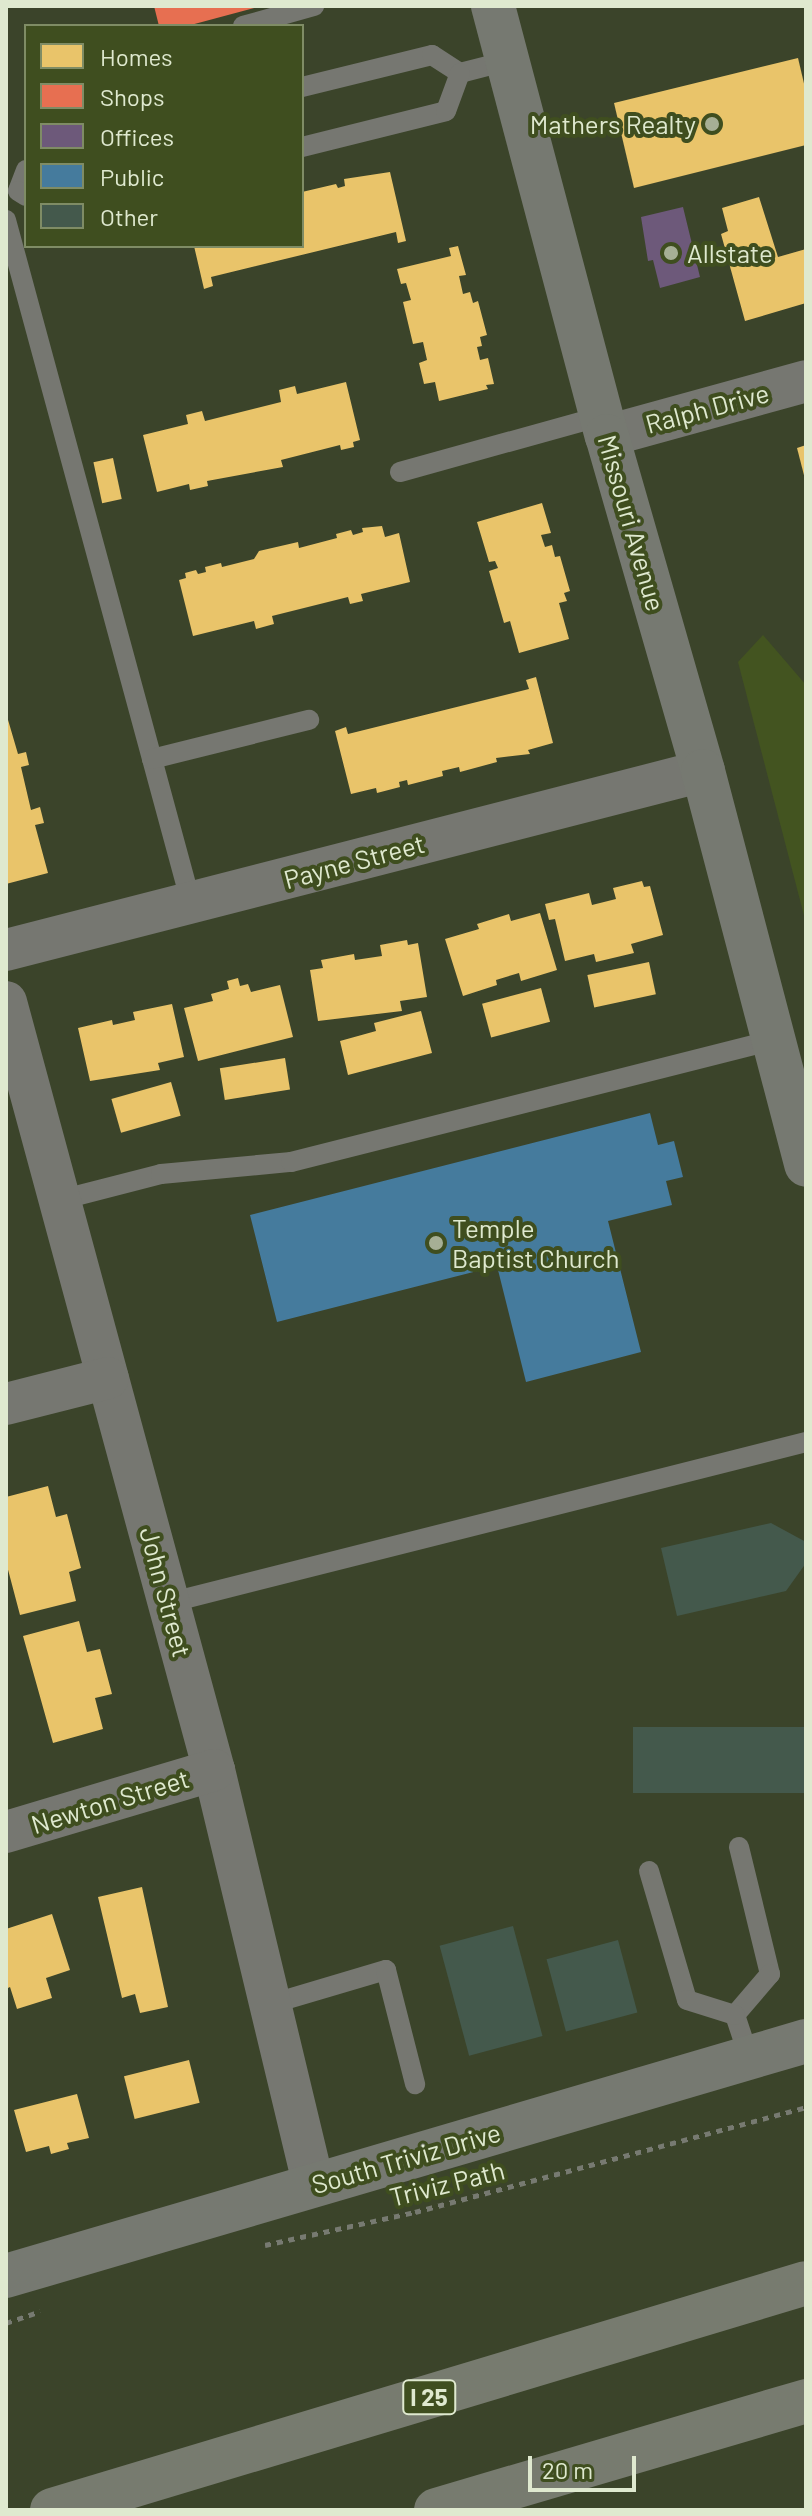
<!DOCTYPE html>
<html>
<head>
<meta charset="utf-8">
<style>
  body { margin:0 }
  #map { position:relative; width:812px; height:2516px; overflow:hidden; background:#3b442a; font-family:Barlow,sans-serif }
  div>[style] { position:absolute }
  [style*='--x'] { left:calc(var(--x)*1px); top:calc(var(--y)*1px); width:calc(var(--w)*1px); rotate:calc(var(--a)*1deg) }
  .built>* { inset:0; background:#435420 }
  .homes>* { inset:0; background:#e9c46a; transform-origin:0 0 }
  .shops>* { inset:0; background:#e76f51 }
  .offices>* { inset:0; background:#6d597a }
  .public>* { inset:0; background:#457b9d }
  .building>* { inset:0; background:#44594c; transform-origin:0 0 }
  .path>* { height:5px; margin-top:-2.5px; transform-origin:0; background:repeating-linear-gradient(90deg,#777a71 0 6px,transparent 0 12px) }
  .lane>* { height:20px; margin:-10px; padding:0 10px; transform-origin:10px; border-radius:10px; background:#767771 }
  .street>* { height:42px; margin:-21px; padding:0 21px; transform-origin:21px; border-radius:21px; background:#767771 }
  .secondary>* { height:44px; margin:-22px; padding:0 22px; transform-origin:22px; border-radius:22px; background:#767971 }
  .highway>* { height:44px; margin:-22px; padding:0 22px; transform-origin:22px; border-radius:22px; background:#777b6f }
  .dots>* { width:22px; height:22px; translate:-50% -50%; box-sizing:border-box; border:4px solid #3f4e1f; border-radius:50% }
  span { translate:-50% -50%; white-space:nowrap; text-align:center; line-height:1.15; -webkit-text-stroke:8px #3f4e1f; paint-order:stroke }
  .shield-label span { padding:2px 6px; background:#3f4e1f; border:2px solid; border-radius:6px; -webkit-text-stroke-width:0 }
  .shield-label { font-size:24px; color:#dfe9cf; font-weight:700 }
  .poi-label { font-size:26px; color:#dfe9cf }
  .right { translate:-100% -50%; text-align:right }
  .left { translate:0 -50%; text-align:left }
  .street-label { font-size:26px; color:#dfe9cf }
  .frame { position:absolute; inset:0; border:8px solid #dfe9cf; pointer-events:none }
  .legend { position:absolute; left:24px; top:24px; width:280px; height:224px; box-sizing:border-box; background:#3f4e1f; border:2px solid #7f8c65; margin:0; padding:10px 14px; list-style:none; font-size:24px; color:#dfe9cf }
  .legend li { display:flex; align-items:center; gap:16px; height:40px }
  .legend b { width:40px; border:2px solid #7f8c65 }
  .scale { position:absolute; left:528px; top:2456px; width:108px; height:36px; box-sizing:border-box; border:4px solid #dfe9cf; border-top:0; padding-left:10px; font-size:24px; line-height:28px; white-space:nowrap; color:#dfe9cf; -webkit-text-stroke:6px #3f4e1f; paint-order:stroke }
</style>
</head>
<body>
<div id="map">
  <div class="built">
    <i style="clip-path:polygon(763px 635px,806px 685px,806px 923px,738px 662px)"></i>
  </div>
  <div class="homes">
    <i style="clip-path:polygon(798px 58px,806px 92px,806px 145px,634px 188px,614px 103px)"></i>
    <i style="clip-path:polygon(390px 172px,406px 241px,398px 243px,396px 232px,211px 277px,213px 286px,204px 289px,194px 246px,302px 246px,302px 192px,336px 184px,338px 188px,345px 186px,344px 179px)"></i>
    <i style="clip-path:polygon(759px 197px,778px 257px,806px 249px,806px 303px,745px 321px,721px 234px,728px 231px,722px 208px)"></i>
    <i style="clip-path:polygon(458px 246px,466px 275px,459px 276px,463px 294px,470px 292px,473px 303px,478px 301px,487px 335px,480px 337px,482px 346px,477px 347px,480px 360px,488px 358px,494px 384px,486px 385px,488px 389px,439px 401px,435px 382px,424px 384px,419px 363px,427px 360px,423px 342px,413px 344px,403px 302px,411px 300px,406px 283px,401px 284px,397px 269px,451px 256px,449px 248px)"></i>
    <i style="clip-path:polygon(346px 382px,360px 440px,353px 442px,354px 447px,341px 450px,340px 445px,281px 460px,283px 467px,207px 481px,208px 486px,190px 490px,189px 484px,157px 492px,143px 435px,188px 424px,186px 415px,202px 411px,205px 421px,281px 402px,279px 390px,295px 386px,297px 394px)"></i>
    <i style="clip-path:polygon(806px 445px,806px 479px,805px 479px,797px 448px)"></i>
    <i style="left:113px;top:458px;width:42px;height:20px;rotate:78deg"></i>
    <i style="clip-path:polygon(542px 503px,551px 533px,541px 535px,545px 547px,552px 545px,555px 557px,560px 556px,570px 591px,564px 593px,567px 601px,559px 603px,569px 639px,519px 653px,510px 621px,504px 623px,489px 571px,498px 568px,495px 561px,489px 562px,477px 522px)"></i>
    <i style="clip-path:polygon(382px 526px,385px 537px,399px 533px,410px 582px,361px 594px,363px 601px,350px 604px,348px 597px,272px 616px,274px 624px,256px 629px,254px 621px,193px 636px,179px 580px,186px 578px,185px 573px,196px 570px,198px 574px,206px 572px,205px 567px,221px 563px,222px 567px,254px 559px,259px 551px,298px 542px,299px 548px,337px 538px,336px 534px,351px 530px,353px 535px,363px 532px,362px 528px)"></i>
    <i style="clip-path:polygon(536px 677px,553px 743px,528px 750px,530px 754px,496px 758px,497px 762px,460px 772px,459px 767px,442px 771px,443px 776px,408px 785px,407px 780px,399px 782px,400px 787px,377px 793px,376px 788px,351px 794px,335px 731px,346px 727px,348px 734px,529px 689px,526px 680px)"></i>
    <i style="clip-path:polygon(6px 713px,18px 754px,26px 752px,29px 765px,21px 767px,31px 810px,40px 807px,44px 823px,35px 825px,48px 873px,6px 884px)"></i>
    <i style="clip-path:polygon(642px 881px,644px 887px,650px 886px,663px 935px,631px 944px,634px 953px,596px 962px,594px 954px,565px 961px,555px 919px,549px 920px,545px 904px,589px 893px,592px 905px,616px 899px,613px 888px)"></i>
    <i style="clip-path:polygon(540px 913px,557px 970px,521px 981px,519px 973px,496px 980px,497px 985px,463px 996px,445px 939px,479px 929px,477px 924px,509px 914px,511px 921px)"></i>
    <i style="clip-path:polygon(407px 940px,408px 945px,418px 943px,427px 997px,400px 1001px,402px 1011px,318px 1021px,310px 970px,323px 968px,321px 960px,354px 954px,355px 960px,382px 956px,380px 945px)"></i>
    <i style="left:649px;top:962px;width:33px;height:63px;rotate:78deg"></i>
    <i style="clip-path:polygon(238px 978px,240px 986px,248px 984px,251px 992px,280px 985px,293px 1037px,198px 1061px,184px 1008px,213px 1001px,211px 994px,229px 989px,227px 981px)"></i>
    <i style="left:541px;top:988px;width:35px;height:61px;rotate:75deg"></i>
    <i style="clip-path:polygon(172px 1004px,184px 1057px,158px 1063px,160px 1070px,90px 1081px,78px 1028px,112px 1020px,113px 1025px,135px 1020px,133px 1012px)"></i>
    <i style="clip-path:polygon(421px 1011px,432px 1053px,348px 1075px,340px 1041px,376px 1031px,374px 1023px)"></i>
    <i style="left:285px;top:1058px;width:32px;height:66px;rotate:81deg"></i>
    <i style="left:171px;top:1082px;width:35px;height:62px;rotate:74deg"></i>
    <i style="clip-path:polygon(48px 1486px,56px 1517px,67px 1514px,81px 1568px,69px 1572px,76px 1601px,20px 1615px,6px 1562px,6px 1497px)"></i>
    <i style="clip-path:polygon(79px 1621px,87px 1652px,100px 1649px,112px 1694px,95px 1698px,103px 1729px,53px 1743px,23px 1636px)"></i>
    <i style="clip-path:polygon(142px 1887px,168px 2007px,140px 2013px,135px 1994px,122px 1998px,98px 1897px)"></i>
    <i style="clip-path:polygon(52px 1914px,70px 1970px,46px 1978px,52px 1998px,17px 2009px,10px 1987px,6px 1989px,6px 1929px)"></i>
    <i style="left:189px;top:2060px;width:44px;height:67px;rotate:76deg"></i>
    <i style="clip-path:polygon(77px 2094px,89px 2138px,67px 2143px,69px 2149px,51px 2154px,49px 2146px,26px 2152px,14px 2110px)"></i>
  </div>
  <div class="shops">
    <i style="clip-path:polygon(154px 6px,258px 6px,258px 7px,187px 26px,159px 26px)"></i>
  </div>
  <div class="offices">
    <i style="clip-path:polygon(683px 207px,700px 277px,660px 288px,653px 260px,648px 261px,641px 217px)"></i>
  </div>
  <div class="public">
    <i style="clip-path:polygon(650px 1113px,658px 1145px,674px 1141px,683px 1177px,666px 1181px,672px 1205px,608px 1221px,641px 1352px,526px 1382px,497px 1266px,277px 1322px,250px 1215px)"></i>
  </div>
  <div class="building">
    <i style="clip-path:polygon(771px 1523px,806px 1542px,806px 1563px,786px 1591px,677px 1616px,661px 1548px)"></i>
    <i style="left:806px;top:1727px;width:66px;height:173px;rotate:90deg"></i>
    <i style="left:513px;top:1926px;width:114px;height:76px;rotate:75deg"></i>
    <i style="left:618px;top:1940px;width:75px;height:74px;rotate:75deg"></i>
  </div>
  <div class="path">
    <i style="--x:265;--y:2245;--w:154;--a:-12.4"></i>
    <i style="--x:415;--y:2212;--w:405;--a:-15"></i>
    <i style="--x:6;--y:2323;--w:36;--a:-19"></i>
  </div>
  <div class="lane">
    <i style="--x:243;--y:26;--w:74;--a:-15.7"></i>
    <i style="--x:302;--y:87;--w:134;--a:-13.8"></i>
    <i style="--x:432;--y:55;--w:33;--a:33"></i>
    <i style="--x:460;--y:73;--w:49;--a:-14.3"></i>
    <i style="--x:302;--y:147;--w:148;--a:-14"></i>
    <i style="--x:446;--y:111;--w:40;--a:-69.8"></i>
    <i style="--x:26;--y:170;--w:22;--a:111"></i>
    <i style="--x:18;--y:191;--w:9;--a:32"></i>
    <i style="--x:6;--y:220;--w:708;--a:74.84"></i>
    <i style="--x:400;--y:472;--w:210;--a:-15.5"></i>
    <i style="--x:152;--y:759;--w:162;--a:-14"></i>
    <i style="--x:60;--y:1200;--w:104;--a:-14.4"></i>
    <i style="--x:161;--y:1174;--w:131;--a:-5.3"></i>
    <i style="--x:291;--y:1162;--w:497;--a:-14.2"></i>
    <i style="--x:168;--y:1603;--w:658;--a:-14.16"></i>
    <i style="--x:739;--y:1847;--w:131;--a:76.3"></i>
    <i style="--x:770;--y:1974;--w:54;--a:130.5"></i>
    <i style="--x:735;--y:2015;--w:44;--a:71.6"></i>
    <i style="--x:649;--y:1871;--w:134;--a:73.6"></i>
    <i style="--x:687;--y:2000;--w:50;--a:17.4"></i>
    <i style="--x:271;--y:2004;--w:120;--a:-16.5"></i>
    <i style="--x:386;--y:1970;--w:118;--a:75.7"></i>
  </div>
  <div class="street">
    <i style="--x:607;--y:436;--w:206;--a:-15.4"></i>
    <i style="--x:6;--y:950;--w:720;--a:-14.4"></i>
    <i style="--x:6;--y:1002;--w:796;--a:74.85"></i>
    <i style="--x:214;--y:1770;--w:427;--a:76.5"></i>
    <i style="--x:6;--y:1404;--w:105;--a:-14.3"></i>
    <i style="--x:6;--y:1832;--w:217;--a:-16.6"></i>
  </div>
  <div class="secondary">
    <i style="--x:493;--y:6;--w:445;--a:75.2"></i>
    <i style="--x:607;--y:436;--w:348;--a:74"></i>
    <i style="--x:703;--y:771;--w:407;--a:75.3"></i>
    <i style="--x:6;--y:2276;--w:834;--a:-16.37"></i>
  </div>
  <div class="highway">
    <i style="--x:52;--y:2510;--w:787;--a:-16.75"></i>
    <i style="--x:436;--y:2510;--w:386;--a:-16.4"></i>
  </div>
  <div class="dots">
    <i style="left:712px;top:124px;background:#a6af95"></i>
    <i style="left:671px;top:253px;background:#a6af95"></i>
    <i style="left:436px;top:1243px;background:#a6af95"></i>
  </div>
  <div class="shield-label">
    <span style="left:429px;top:2397px">I 25</span>
  </div>
  <div class="poi-label">
    <span class="right" style="left:696px;top:124px">Mathers Realty</span>
    <span class="left" style="left:687px;top:253px">Allstate</span>
    <span class="left" style="left:452px;top:1243px">Temple<br>Baptist Church</span>
  </div>
  <div class="street-label">
    <span style="left:707px;top:408px;rotate:-15deg">Ralph Drive</span>
    <span style="left:632px;top:523px;rotate:74deg">Missouri Avenue</span>
    <span style="left:354px;top:861px;rotate:-15deg">Payne Street</span>
    <span style="left:166px;top:1592px;rotate:75deg">John Street</span>
    <span style="left:110px;top:1801px;rotate:-17deg">Newton Street</span>
    <span style="left:406px;top:2158px;rotate:-16deg">South Triviz Drive</span>
    <span style="left:447px;top:2183px;rotate:-14deg">Triviz Path</span>
  </div>
  <div class="frame"></div>
  <ul class="legend">
  <li><b style="height:22px;background:#e9c46a"></b>Homes</li>
  <li><b style="height:22px;background:#e76f51"></b>Shops</li>
  <li><b style="height:22px;background:#6d597a"></b>Offices</li>
  <li><b style="height:22px;background:#457b9d"></b>Public</li>
  <li><b style="height:22px;background:#44594c"></b>Other</li>
  </ul>
  <div class="scale">20 m</div>
</div>
</body>
</html>
